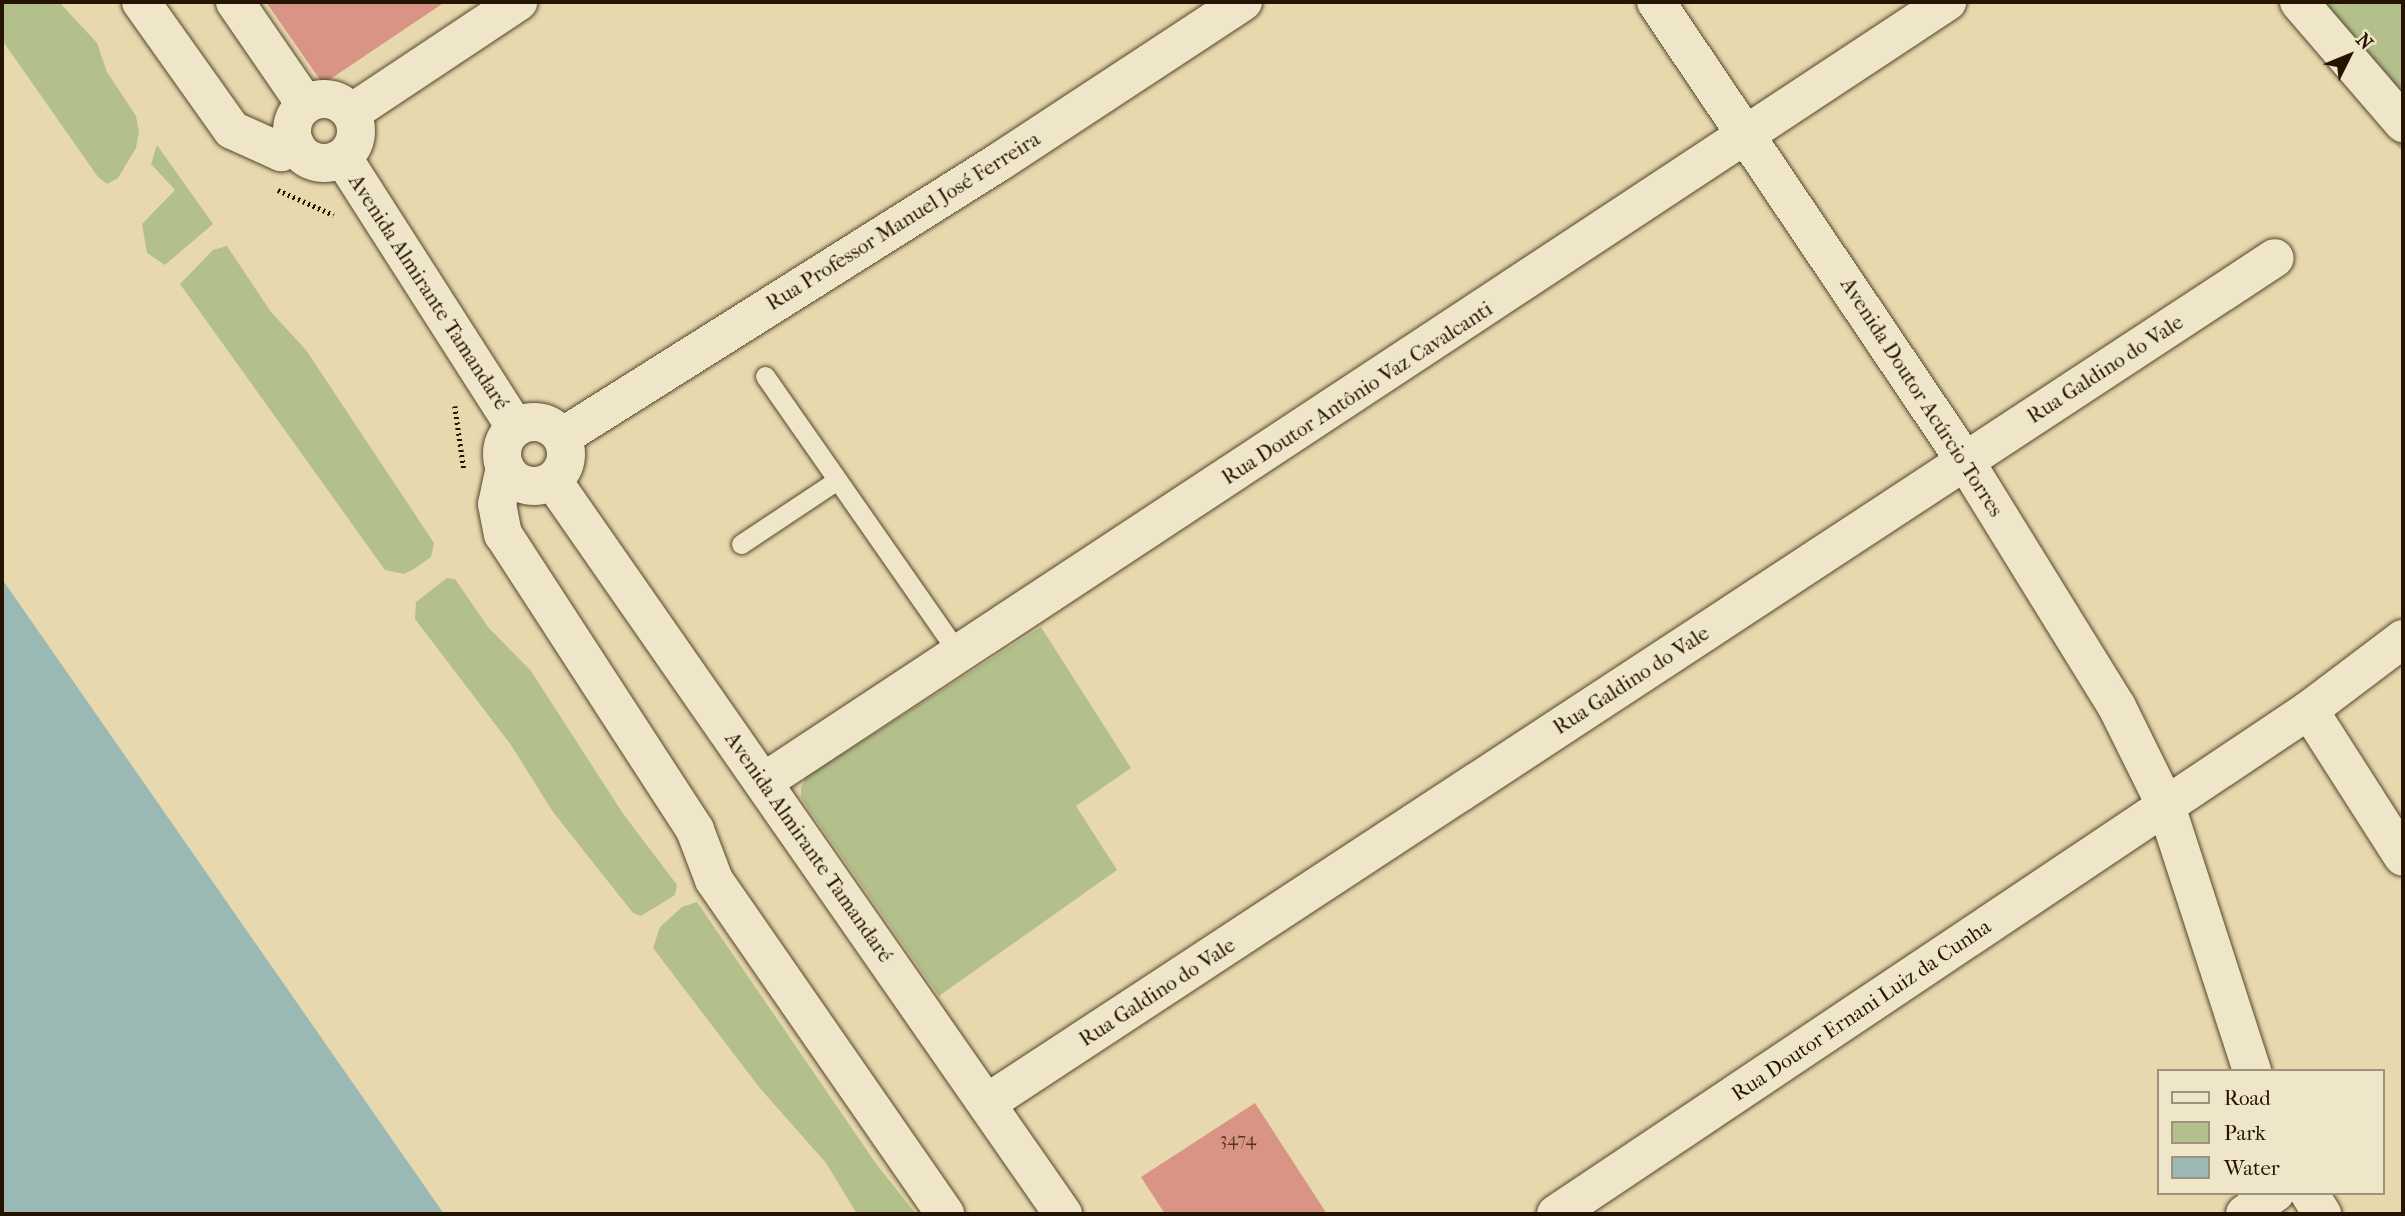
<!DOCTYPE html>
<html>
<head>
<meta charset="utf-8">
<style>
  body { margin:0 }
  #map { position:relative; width:2405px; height:1216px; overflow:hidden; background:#e7d9ad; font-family:"IM FELL French Canon",serif }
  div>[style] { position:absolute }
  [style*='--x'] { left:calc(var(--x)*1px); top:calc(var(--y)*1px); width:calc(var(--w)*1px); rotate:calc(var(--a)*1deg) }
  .green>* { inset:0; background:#b3c08c }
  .water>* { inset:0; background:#9ab8b4 }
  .building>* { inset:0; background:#da9486 }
  .path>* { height:4.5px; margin-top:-2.25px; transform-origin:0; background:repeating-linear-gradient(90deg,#261402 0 2px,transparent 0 5.5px) }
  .roads { filter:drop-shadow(0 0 2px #56452d) drop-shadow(0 0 2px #56452d) }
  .service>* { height:19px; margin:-9.5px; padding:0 9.5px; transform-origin:9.5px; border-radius:9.5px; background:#efe6ca }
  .minor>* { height:38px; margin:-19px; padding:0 19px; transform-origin:19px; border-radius:19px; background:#efe6ca }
  .tertiary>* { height:38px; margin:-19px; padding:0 19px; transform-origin:19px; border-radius:19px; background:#efe6ca }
  .tertiary>.ring { margin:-19px; padding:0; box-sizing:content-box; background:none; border:38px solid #efe6ca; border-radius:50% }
  span { translate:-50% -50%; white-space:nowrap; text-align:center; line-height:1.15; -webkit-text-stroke:6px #efe6ca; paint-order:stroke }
  .number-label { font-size:18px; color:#533423 }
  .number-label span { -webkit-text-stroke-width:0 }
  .street-label { font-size:21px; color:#261402 }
  .frame { position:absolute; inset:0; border:4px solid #261402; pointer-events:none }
  .legend { position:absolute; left:2157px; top:1069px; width:228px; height:126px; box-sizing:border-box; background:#efe6ca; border:2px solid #9f927a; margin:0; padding:9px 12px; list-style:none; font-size:21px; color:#261402 }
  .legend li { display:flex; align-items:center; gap:14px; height:35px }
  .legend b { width:35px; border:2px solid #9f927a }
  .north { position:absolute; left:2314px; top:21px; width:70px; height:70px; -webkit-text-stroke:5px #efe6ca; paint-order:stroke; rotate:47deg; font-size:19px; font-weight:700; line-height:28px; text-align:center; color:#261402 }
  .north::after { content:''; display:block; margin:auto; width:24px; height:32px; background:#261402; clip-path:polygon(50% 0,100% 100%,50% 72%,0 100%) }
</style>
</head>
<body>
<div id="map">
  <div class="green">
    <i style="clip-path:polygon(2px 2px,59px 2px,97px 43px,107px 72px,136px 116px,139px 131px,136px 148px,118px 178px,107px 184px,98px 177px,2px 40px)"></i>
    <i style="clip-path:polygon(2279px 2px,2403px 2px,2403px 153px)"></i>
    <i style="clip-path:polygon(157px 145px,213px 224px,165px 265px,147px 253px,142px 224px,175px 190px,151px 164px)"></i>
    <i style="clip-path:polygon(227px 246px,271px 312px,306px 350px,434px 543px,431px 557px,414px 569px,404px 574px,385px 570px,180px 284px,213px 250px)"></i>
    <i style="clip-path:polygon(447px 578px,455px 579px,488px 627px,531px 671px,624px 815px,677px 885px,675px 895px,641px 916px,633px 913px,553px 812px,511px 745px,415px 619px,416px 602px)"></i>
    <i style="clip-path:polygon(1041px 627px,1131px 768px,1076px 806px,1117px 870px,939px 996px,801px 798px,801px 788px,806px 777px)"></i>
    <i style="clip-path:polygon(697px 902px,877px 1165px,916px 1214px,857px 1214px,826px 1163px,759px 1087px,653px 948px,660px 927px,682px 907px)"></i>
  </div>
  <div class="water">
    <i style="clip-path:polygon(2px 579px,444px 1214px,2px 1214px)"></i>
  </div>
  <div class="building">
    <i style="clip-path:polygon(266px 2px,445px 2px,323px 84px)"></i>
    <i style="clip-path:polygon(1255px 1103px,1327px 1214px,1165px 1214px,1141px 1177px)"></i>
  </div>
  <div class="path">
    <i style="--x:278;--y:190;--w:61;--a:24.1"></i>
    <i style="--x:455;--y:406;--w:65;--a:82"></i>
  </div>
  <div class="roads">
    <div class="service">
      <i style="--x:765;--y:376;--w:339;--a:55.1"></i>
      <i style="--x:741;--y:544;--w:114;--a:-33.6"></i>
    </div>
    <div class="minor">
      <i style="--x:2299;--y:2;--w:160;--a:49.3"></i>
      <i style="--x:351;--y:113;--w:201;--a:-33.6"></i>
      <i style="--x:562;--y:437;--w:516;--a:-32.18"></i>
      <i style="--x:999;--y:162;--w:292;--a:-33.3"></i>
      <i style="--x:2309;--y:710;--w:174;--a:57.4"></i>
      <i style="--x:765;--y:781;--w:1416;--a:-33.39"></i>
      <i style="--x:987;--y:1103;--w:1540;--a:-33.27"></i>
      <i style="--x:1556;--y:1214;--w:906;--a:-33.8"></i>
      <i style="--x:2309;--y:710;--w:118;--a:-37.1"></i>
      <i style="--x:2245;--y:1214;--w:37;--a:-35"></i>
    </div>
    <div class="tertiary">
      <i style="--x:141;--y:2;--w:157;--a:54.6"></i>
      <i style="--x:232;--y:130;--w:54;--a:24.2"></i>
      <i style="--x:281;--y:152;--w:16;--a:-27"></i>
      <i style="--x:235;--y:2;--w:124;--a:55.5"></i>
      <i style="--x:1656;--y:2;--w:553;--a:56.05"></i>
      <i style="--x:1965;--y:461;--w:289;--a:58.3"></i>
      <i style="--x:2117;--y:707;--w:110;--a:63.7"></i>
      <i style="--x:2166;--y:806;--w:279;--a:72"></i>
      <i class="ring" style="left:292px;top:99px;width:26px;height:26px"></i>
      <i style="--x:343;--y:158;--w:319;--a:57.4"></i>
      <i class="ring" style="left:502px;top:422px;width:26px;height:26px"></i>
      <i style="--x:505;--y:467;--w:38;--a:102"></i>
      <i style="--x:497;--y:504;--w:31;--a:79"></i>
      <i style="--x:503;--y:534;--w:353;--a:57"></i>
      <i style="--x:695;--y:830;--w:53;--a:69.2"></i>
      <i style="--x:714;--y:880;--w:406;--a:55.3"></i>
      <i style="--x:553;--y:481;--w:893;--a:55.17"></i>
      <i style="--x:2309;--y:1193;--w:25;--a:58"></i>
    </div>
  </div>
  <div class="number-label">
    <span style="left:1238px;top:1140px">3474</span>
  </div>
  <div class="street-label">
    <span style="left:903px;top:221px;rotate:-32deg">Rua Professor Manuel José Ferreira</span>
    <span style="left:429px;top:292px;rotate:57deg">Avenida Almirante Tamandaré</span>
    <span style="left:2105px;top:369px;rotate:-33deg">Rua Galdino do Vale</span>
    <span style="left:1357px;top:393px;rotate:-33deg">Rua Doutor Antônio Vaz Cavalcanti</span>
    <span style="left:1922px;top:397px;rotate:57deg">Avenida Doutor Acúrcio Torres</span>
    <span style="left:1631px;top:680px;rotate:-33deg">Rua Galdino do Vale</span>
    <span style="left:809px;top:847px;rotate:55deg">Avenida Almirante Tamandaré</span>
    <span style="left:1157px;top:992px;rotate:-33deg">Rua Galdino do Vale</span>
    <span style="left:1861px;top:1010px;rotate:-34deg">Rua Doutor Ernani Luiz da Cunha</span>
  </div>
  <div class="frame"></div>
  <ul class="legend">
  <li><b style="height:9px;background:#efe6ca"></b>Road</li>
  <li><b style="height:19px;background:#b3c08c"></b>Park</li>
  <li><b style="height:19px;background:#9ab8b4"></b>Water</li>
  </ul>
  <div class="north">N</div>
</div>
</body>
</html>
